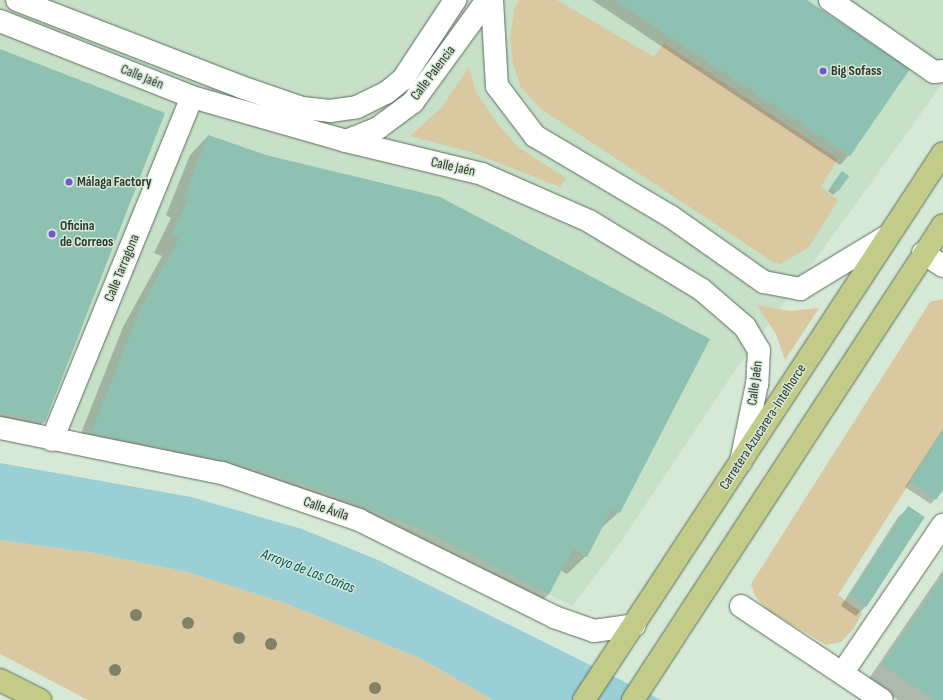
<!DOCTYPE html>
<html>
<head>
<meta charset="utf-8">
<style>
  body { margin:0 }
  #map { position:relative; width:943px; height:700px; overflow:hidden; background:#d6e9d6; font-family:"Sofia Sans Condensed",sans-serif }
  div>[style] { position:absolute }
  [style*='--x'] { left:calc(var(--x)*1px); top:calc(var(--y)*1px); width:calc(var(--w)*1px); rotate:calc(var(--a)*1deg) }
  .built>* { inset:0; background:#c7e0c8 }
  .green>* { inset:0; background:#d9c8a0 }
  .water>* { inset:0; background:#99cfd5 }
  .shadow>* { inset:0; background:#0003 }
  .building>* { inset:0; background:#8ec1b2; transform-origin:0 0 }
  .roads { filter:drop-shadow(0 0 1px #5c6d5d) drop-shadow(0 0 1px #5c6d5d) }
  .minor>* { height:22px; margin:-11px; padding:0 11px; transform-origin:11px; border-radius:11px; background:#fff }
  .major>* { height:22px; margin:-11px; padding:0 11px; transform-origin:11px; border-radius:11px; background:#c2cb87 }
  .trees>* { width:12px; height:12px; margin:-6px; border-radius:50%; background:#808266 }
  .dots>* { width:11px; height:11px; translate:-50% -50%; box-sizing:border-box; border:2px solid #d6e9d6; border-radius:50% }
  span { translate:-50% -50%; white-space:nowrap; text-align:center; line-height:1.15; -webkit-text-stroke:3px #d6e9d6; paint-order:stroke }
  .poi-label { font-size:14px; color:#2f362f; font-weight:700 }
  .left { translate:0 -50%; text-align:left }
  .street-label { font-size:14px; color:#2f362f }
  .water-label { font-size:15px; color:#01555c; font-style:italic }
</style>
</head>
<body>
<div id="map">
  <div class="built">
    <i style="clip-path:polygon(0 0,943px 0,943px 83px,732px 375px,616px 549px,572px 606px,426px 531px,307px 485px,226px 461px,0 412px)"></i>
  </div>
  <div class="green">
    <i style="clip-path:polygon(519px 0,557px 0,654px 57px,664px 43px,838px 159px,821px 187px,838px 200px,809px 247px,781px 264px,773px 262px,541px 109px,521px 88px,513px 64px,510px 35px,515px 7px)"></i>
    <i style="clip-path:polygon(469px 67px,476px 92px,497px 123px,519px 148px,566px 178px,560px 187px,471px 152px,410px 136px,442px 107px)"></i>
    <i style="clip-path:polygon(943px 299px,943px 430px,838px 595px,862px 613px,854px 628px,841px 642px,826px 645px,766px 609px,755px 596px,751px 584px,930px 302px)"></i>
    <i style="clip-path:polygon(757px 305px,790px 311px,819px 308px,785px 360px,776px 334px)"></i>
    <i style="clip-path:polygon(0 540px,94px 553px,187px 572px,285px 603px,422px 659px,493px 700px,88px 700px,0 654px)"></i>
  </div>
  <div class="water">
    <i style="clip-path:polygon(0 463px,191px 497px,302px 529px,378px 560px,661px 700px,493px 700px,422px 659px,285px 603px,187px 572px,94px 553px,0 540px)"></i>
  </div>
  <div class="shadow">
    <i style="clip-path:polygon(592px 0,805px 0,849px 155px,840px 165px)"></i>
    <i style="clip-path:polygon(0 50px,44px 422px,34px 431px,0 424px)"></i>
    <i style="clip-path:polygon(208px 136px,619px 512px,599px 530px,586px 556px,567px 574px,561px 571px,549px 594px,530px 612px,407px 549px,288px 503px,207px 479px,74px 451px,123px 327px,162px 256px,154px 253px,171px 218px,166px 215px,190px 155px)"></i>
    <i style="clip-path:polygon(842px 172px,838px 190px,833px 195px,828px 191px)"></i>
    <i style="clip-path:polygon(943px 429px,943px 488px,931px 504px,905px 487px)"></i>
    <i style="clip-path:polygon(908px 508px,866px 606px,856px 616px,841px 606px,898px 517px)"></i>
    <i style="clip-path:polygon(943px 570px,943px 700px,898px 700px,868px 680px)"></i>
  </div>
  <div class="building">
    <i style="clip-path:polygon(615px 0,807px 0,910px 69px,850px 156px)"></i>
    <i style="clip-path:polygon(0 49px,165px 113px,45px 422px,0 412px)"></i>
    <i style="clip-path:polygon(208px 135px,266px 155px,440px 197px,710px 339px,620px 513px,612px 509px,587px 557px,573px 549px,549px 594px,426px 531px,307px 485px,226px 461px,91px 433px,141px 307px,179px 238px,172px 234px,189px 199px,184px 197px)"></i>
    <i style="left:842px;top:171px;width:9px;height:18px;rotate:36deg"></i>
    <i style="clip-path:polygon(943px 430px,943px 490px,936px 500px,909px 482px)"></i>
    <i style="left:908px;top:506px;width:20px;height:107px;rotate:33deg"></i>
    <i style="clip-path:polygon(943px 575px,943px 700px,934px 700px,882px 665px)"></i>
  </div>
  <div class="roads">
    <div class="minor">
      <i style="--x:17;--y:0;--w:240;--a:21.2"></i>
      <i style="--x:241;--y:87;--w:65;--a:19"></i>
      <i style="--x:302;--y:108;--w:28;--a:6"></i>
      <i style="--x:330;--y:111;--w:27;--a:-8"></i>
      <i style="--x:357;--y:107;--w:32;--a:-26"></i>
      <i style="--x:386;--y:93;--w:22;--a:-39"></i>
      <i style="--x:403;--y:79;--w:95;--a:-56.6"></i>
      <i style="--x:492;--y:0;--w:86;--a:86.7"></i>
      <i style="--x:497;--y:86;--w:63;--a:52.8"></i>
      <i style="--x:535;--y:136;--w:157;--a:30.7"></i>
      <i style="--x:670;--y:216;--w:115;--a:35.1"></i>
      <i style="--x:764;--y:282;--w:37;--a:11"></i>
      <i style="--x:800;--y:289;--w:100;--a:-31.2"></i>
      <i style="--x:830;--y:0;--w:126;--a:34.7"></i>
      <i style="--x:934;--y:72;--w:9;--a:-6"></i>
      <i style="--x:0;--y:21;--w:206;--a:21.6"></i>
      <i style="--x:192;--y:97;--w:160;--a:15.9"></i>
      <i style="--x:346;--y:141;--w:140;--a:13.6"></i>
      <i style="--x:482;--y:174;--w:117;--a:23.7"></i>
      <i style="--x:589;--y:221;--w:131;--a:31.3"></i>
      <i style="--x:701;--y:289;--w:58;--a:40.8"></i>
      <i style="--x:745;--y:327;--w:27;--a:59"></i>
      <i style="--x:759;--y:350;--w:34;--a:93"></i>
      <i style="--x:757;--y:384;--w:79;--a:101.7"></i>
      <i style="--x:346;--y:141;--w:35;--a:-22"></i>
      <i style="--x:378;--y:128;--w:44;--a:-36.6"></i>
      <i style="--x:413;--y:102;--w:126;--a:-54"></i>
      <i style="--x:923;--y:253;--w:24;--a:33"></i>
      <i style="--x:0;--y:428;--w:227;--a:11.5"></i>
      <i style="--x:222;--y:473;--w:145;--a:18.9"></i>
      <i style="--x:359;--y:520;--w:218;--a:26.4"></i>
      <i style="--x:554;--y:617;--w:42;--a:19.3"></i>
      <i style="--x:594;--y:631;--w:41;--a:-8.3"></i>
      <i style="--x:52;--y:440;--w:370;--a:-67.8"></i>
      <i style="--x:741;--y:606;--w:169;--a:33.7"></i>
      <i style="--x:843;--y:672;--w:178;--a:-55.8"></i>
    </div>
    <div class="major">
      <i style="--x:0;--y:680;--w:45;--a:26.6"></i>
      <i style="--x:584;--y:700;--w:654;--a:-56.72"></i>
      <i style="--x:633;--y:700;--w:567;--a:-56.87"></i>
    </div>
  </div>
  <div class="trees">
    <i style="left:136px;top:615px"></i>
    <i style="left:188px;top:623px"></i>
    <i style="left:239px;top:638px"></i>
    <i style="left:271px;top:644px"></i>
    <i style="left:115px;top:670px"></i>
    <i style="left:375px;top:688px"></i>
  </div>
  <div class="dots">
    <i style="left:823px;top:71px;background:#7956d0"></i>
    <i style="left:69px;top:182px;background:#7956d0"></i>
    <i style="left:52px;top:234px;background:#7956d0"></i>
  </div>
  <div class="poi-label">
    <span class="left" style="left:831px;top:71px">Big Sofass</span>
    <span class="left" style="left:77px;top:182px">Málaga Factory</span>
    <span class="left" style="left:60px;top:234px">Oficina<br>de Correos</span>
  </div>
  <div class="street-label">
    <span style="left:433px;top:73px;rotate:-53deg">Calle Palencia</span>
    <span style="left:142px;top:77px;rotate:22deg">Calle Jaén</span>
    <span style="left:453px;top:167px;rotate:13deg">Calle Jaén</span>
    <span style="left:122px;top:268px;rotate:-68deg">Calle Tarragona</span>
    <span style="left:755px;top:383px;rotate:-83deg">Calle Jaén</span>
    <span style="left:763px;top:427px;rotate:-57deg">Carretera Azucarera-Intelhorce</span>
    <span style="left:326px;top:509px;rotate:19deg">Calle Ávila</span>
  </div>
  <div class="water-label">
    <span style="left:308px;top:571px;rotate:21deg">Arroyo de Las Cañas</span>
  </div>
</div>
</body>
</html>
